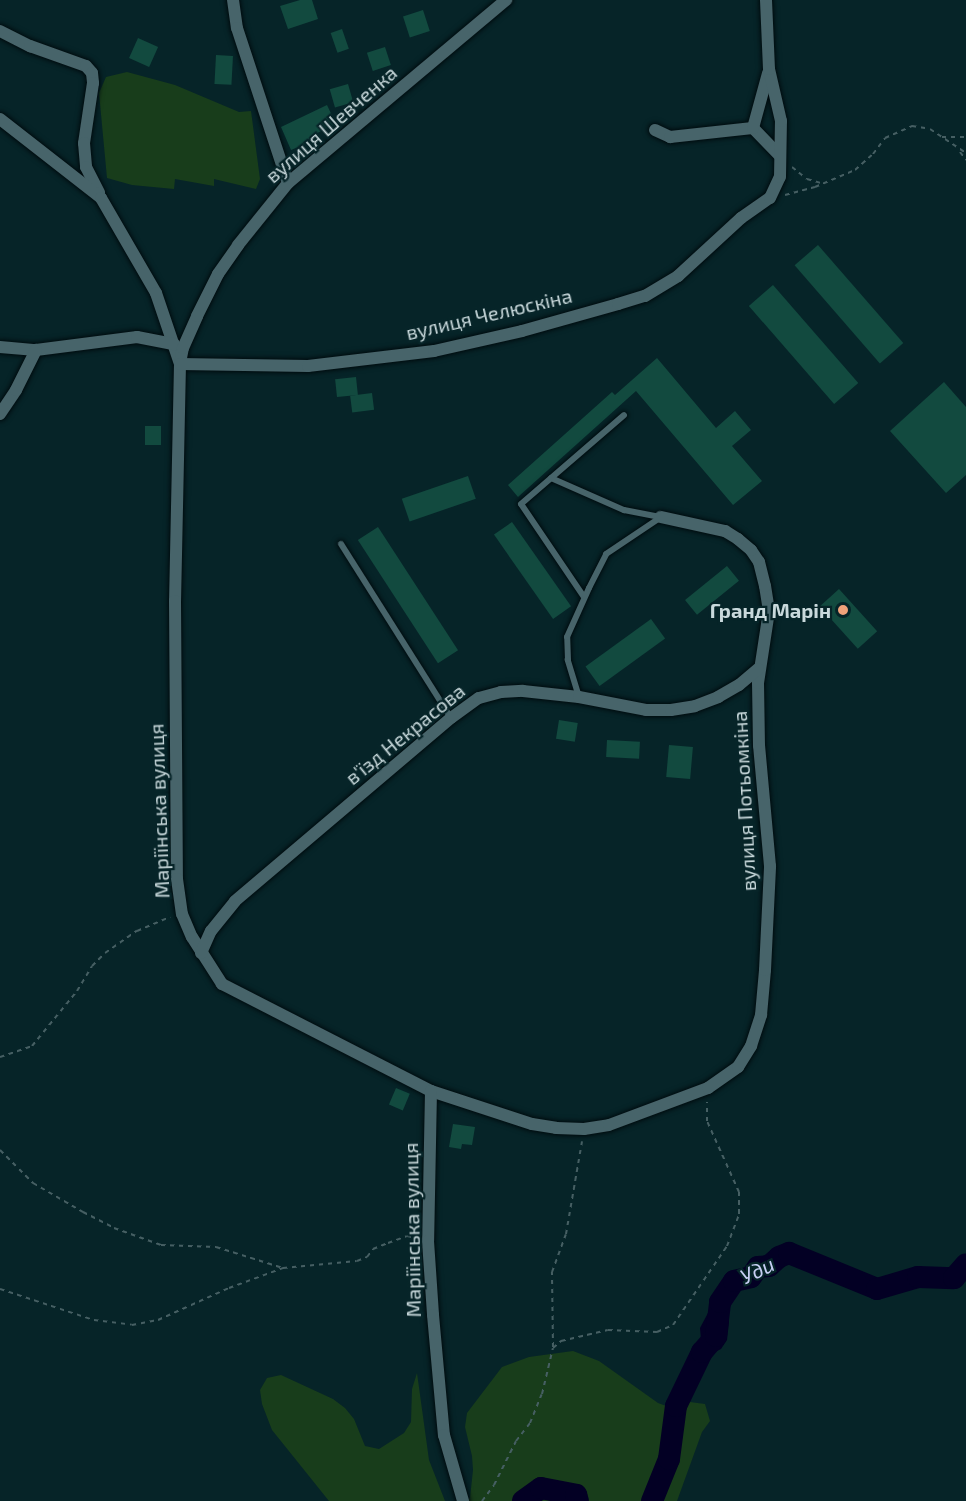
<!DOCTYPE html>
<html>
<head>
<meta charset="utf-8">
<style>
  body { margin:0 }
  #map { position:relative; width:966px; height:1501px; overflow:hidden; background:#062428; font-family:"Exo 2",sans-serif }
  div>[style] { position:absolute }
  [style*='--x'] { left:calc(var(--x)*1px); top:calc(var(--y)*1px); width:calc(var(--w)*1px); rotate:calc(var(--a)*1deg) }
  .green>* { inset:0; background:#183d1b }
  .water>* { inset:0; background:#030024 }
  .river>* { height:22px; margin:-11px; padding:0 11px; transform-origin:11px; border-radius:11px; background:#030024 }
  .building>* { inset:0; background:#124a3f; transform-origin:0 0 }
  .path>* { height:2px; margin-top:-1px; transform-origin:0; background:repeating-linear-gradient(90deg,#465f63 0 4.5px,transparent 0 9px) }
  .roads { filter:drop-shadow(0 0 2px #000c0f) drop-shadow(0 0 2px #000c0f) }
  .lane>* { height:6px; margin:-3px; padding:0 3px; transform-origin:3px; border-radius:3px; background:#47646a }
  .street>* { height:12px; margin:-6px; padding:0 6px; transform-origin:6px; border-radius:6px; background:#47646a }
  .dots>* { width:16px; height:16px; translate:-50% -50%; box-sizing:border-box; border:3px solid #062428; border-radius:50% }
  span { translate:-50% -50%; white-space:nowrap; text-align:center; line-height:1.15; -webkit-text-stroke:4.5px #062428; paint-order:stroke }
  .street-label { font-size:20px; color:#c9d9dc }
  .poi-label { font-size:20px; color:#c9d9dc; font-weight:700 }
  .right { translate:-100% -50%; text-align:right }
  .water-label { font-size:21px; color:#c7cff4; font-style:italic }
</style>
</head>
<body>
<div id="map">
  <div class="green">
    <i style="clip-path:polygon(127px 72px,175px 85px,239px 112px,251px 111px,260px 179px,256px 189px,214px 179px,214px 186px,175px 179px,174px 189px,132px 185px,107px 178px,99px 93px,106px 77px)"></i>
    <i style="clip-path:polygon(573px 1351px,599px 1361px,658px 1403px,669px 1407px,690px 1402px,705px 1404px,710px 1421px,702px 1432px,677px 1501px,465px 1501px,470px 1498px,473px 1470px,472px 1456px,465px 1427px,467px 1413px,502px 1367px,529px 1357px)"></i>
    <i style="clip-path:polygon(417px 1373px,429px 1460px,445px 1501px,329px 1501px,272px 1430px,262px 1404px,260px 1390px,267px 1378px,281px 1375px,333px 1399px,345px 1408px,354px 1419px,365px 1446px,379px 1449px,404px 1433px,411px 1422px,412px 1389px)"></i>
  </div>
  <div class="water">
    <i style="clip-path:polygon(714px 1309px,726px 1312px,729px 1322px,727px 1340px,721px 1349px,709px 1355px,702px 1352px,700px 1328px,709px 1311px)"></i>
  </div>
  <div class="river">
    <i style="--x:523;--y:1501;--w:22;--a:-36"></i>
    <i style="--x:541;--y:1488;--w:36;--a:11"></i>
    <i style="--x:576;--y:1495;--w:6;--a:72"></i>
    <i style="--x:652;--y:1501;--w:45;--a:-68"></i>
    <i style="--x:669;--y:1459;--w:53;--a:-82.5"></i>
    <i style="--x:676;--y:1406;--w:60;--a:-64.3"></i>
    <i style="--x:702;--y:1352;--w:21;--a:-49"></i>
    <i style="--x:716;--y:1336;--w:34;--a:-83"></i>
    <i style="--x:720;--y:1302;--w:25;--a:-56"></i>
    <i style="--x:734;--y:1281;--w:17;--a:-13"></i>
    <i style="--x:751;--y:1277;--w:12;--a:-55"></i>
    <i style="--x:758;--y:1267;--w:11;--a:-5"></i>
    <i style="--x:769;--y:1266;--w:13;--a:-42"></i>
    <i style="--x:779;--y:1257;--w:11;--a:-22"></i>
    <i style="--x:789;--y:1253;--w:95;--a:22.2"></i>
    <i style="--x:877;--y:1289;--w:43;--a:-16.3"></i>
    <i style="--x:918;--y:1277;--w:36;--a:2"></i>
    <i style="--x:954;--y:1278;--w:18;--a:-49"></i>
  </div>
  <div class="building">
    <i style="clip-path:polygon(300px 0,312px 0,318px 19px,288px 29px,280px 6px)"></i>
    <i style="left:423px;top:10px;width:22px;height:21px;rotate:72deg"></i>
    <i style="left:342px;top:29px;width:21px;height:12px;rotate:71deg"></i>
    <i style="left:138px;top:38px;width:22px;height:22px;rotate:24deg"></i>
    <i style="left:385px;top:47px;width:19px;height:19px;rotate:72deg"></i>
    <i style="left:216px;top:55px;width:17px;height:29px;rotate:3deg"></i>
    <i style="left:348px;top:84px;width:19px;height:19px;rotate:74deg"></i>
    <i style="clip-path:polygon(327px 105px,336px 124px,311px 136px,313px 141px,291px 150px,281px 127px)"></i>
    <i style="left:818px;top:245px;width:130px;height:31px;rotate:49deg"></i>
    <i style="left:773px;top:285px;width:130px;height:32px;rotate:49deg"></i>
    <i style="clip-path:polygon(657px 358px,716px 428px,735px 411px,751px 430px,732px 446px,762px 481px,733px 505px,636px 391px,518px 497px,508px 485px,612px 392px,615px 395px)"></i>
    <i style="left:356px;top:377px;width:18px;height:21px;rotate:84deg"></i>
    <i style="clip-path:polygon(944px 382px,966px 407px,966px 475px,946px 493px,890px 431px)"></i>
    <i style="left:372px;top:393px;width:17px;height:22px;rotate:83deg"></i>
    <i style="left:145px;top:426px;width:16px;height:19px"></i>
    <i style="left:468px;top:476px;width:24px;height:70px;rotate:71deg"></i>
    <i style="left:512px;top:522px;width:103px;height:22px;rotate:55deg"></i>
    <i style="left:378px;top:527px;width:147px;height:24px;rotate:57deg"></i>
    <i style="left:727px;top:566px;width:19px;height:54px;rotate:51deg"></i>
    <i style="left:839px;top:589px;width:57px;height:26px;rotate:48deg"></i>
    <i style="left:651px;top:619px;width:24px;height:81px;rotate:54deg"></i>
    <i style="left:559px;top:720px;width:19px;height:19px;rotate:9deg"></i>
    <i style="left:607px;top:740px;width:33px;height:17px;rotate:3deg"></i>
    <i style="left:669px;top:745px;width:24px;height:32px;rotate:5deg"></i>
    <i style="left:396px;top:1088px;width:15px;height:18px;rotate:23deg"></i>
    <i style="clip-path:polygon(453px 1124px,475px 1127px,472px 1145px,462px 1144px,461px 1149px,449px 1147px)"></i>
  </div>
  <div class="path">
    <i style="--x:942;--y:137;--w:24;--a:0"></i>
    <i style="--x:960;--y:152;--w:10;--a:53"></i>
    <i style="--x:792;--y:167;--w:19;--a:39"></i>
    <i style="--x:807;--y:179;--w:15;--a:16"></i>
    <i style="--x:785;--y:195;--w:31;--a:-15"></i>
    <i style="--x:815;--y:187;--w:43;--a:-23"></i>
    <i style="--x:855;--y:170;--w:24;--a:-42"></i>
    <i style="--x:873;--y:154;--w:20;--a:-53"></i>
    <i style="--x:885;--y:138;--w:30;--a:-24"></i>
    <i style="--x:912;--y:126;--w:18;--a:9"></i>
    <i style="--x:930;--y:129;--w:43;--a:33.7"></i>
    <i style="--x:0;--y:1057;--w:34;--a:-19"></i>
    <i style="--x:32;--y:1046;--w:71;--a:-50.7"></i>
    <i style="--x:77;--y:991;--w:29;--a:-59"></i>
    <i style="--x:92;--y:966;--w:18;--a:-45"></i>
    <i style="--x:105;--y:953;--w:39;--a:-35"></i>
    <i style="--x:137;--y:931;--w:36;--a:-23"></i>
    <i style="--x:0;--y:1150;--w:47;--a:45"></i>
    <i style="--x:33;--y:1183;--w:58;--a:30.1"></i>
    <i style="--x:83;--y:1212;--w:35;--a:27"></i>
    <i style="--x:114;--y:1228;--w:50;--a:19.9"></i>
    <i style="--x:161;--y:1245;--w:55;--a:2.1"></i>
    <i style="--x:216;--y:1247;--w:70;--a:17.4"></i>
    <i style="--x:283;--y:1268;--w:74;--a:-5.4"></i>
    <i style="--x:357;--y:1261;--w:11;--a:-22"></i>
    <i style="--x:367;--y:1257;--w:10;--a:-53"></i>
    <i style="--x:373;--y:1249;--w:16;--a:-22"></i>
    <i style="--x:388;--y:1243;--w:20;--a:-20"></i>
    <i style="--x:407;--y:1236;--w:10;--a:11"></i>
    <i style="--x:0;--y:1289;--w:99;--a:18.3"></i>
    <i style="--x:94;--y:1320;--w:38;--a:7"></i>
    <i style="--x:132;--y:1325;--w:26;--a:-11"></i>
    <i style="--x:158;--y:1320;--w:78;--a:-24.3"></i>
    <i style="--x:229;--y:1288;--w:58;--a:-20.3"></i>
    <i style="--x:553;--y:1347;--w:75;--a:-90.8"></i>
    <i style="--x:552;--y:1272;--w:40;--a:-69.8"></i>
    <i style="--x:566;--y:1234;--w:94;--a:-80.2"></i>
    <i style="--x:482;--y:1501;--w:20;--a:-53"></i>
    <i style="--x:494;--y:1485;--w:49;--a:-63.4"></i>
    <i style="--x:516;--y:1441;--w:23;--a:-52"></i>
    <i style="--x:530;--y:1423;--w:31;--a:-68"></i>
    <i style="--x:542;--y:1394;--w:47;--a:-76.6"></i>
    <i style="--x:553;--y:1348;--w:11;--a:-41"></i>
    <i style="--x:561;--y:1341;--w:48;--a:-13.2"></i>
    <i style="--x:608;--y:1330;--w:49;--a:2.3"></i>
    <i style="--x:657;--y:1332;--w:17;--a:-24"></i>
    <i style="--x:673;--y:1325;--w:96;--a:-55.6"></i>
    <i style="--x:727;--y:1246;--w:34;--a:-69"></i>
    <i style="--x:739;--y:1214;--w:22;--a:-90"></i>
    <i style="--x:739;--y:1192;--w:78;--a:-114.3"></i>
    <i style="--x:707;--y:1121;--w:19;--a:-90"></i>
  </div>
  <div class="roads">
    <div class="lane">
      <i style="--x:551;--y:478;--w:80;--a:23.7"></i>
      <i style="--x:624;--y:510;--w:38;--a:11"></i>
      <i style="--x:341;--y:544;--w:206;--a:57.7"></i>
      <i style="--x:584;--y:597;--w:112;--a:-124.1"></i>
      <i style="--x:521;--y:504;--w:136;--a:-40.8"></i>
      <i style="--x:579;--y:697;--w:39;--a:-107"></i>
      <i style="--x:568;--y:660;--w:23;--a:-92"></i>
      <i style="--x:567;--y:637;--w:54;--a:-65.8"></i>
      <i style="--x:589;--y:588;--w:38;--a:-63"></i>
      <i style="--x:606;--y:554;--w:66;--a:-33.9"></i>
    </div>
    <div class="street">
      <i style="--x:233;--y:0;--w:28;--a:82"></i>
      <i style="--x:237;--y:28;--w:163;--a:71.8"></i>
      <i style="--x:0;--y:31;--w:34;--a:27"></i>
      <i style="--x:30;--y:46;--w:59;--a:19.7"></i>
      <i style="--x:86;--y:66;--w:9;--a:49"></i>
      <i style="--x:92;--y:73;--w:10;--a:84"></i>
      <i style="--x:93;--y:83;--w:61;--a:98.5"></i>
      <i style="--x:84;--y:143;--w:24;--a:85"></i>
      <i style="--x:86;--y:167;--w:29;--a:63"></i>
      <i style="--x:0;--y:119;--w:128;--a:38"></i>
      <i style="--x:101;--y:198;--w:110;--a:59.9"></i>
      <i style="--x:156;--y:293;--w:75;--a:71.3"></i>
      <i style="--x:180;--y:364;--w:237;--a:91.2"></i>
      <i style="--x:175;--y:601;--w:278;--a:89.6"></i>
      <i style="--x:177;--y:879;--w:35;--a:82"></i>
      <i style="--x:182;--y:914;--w:25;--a:67"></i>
      <i style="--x:192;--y:937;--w:56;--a:57.4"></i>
      <i style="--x:222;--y:984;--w:235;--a:27.1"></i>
      <i style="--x:431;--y:1091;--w:106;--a:18.1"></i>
      <i style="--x:532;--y:1124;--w:24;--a:9"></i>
      <i style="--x:556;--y:1128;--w:28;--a:2"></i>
      <i style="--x:584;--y:1129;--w:25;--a:-9"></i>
      <i style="--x:609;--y:1125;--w:106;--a:-20.5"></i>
      <i style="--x:708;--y:1088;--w:37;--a:-35"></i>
      <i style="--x:738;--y:1067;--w:25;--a:-58"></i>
      <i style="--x:751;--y:1046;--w:33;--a:-72"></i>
      <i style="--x:761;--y:1015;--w:45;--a:-84.9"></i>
      <i style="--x:765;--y:970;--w:104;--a:-87.2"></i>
      <i style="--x:770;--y:866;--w:121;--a:-95.2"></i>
      <i style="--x:759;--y:746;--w:63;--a:-90.9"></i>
      <i style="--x:758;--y:683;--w:73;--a:-81.3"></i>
      <i style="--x:769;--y:611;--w:25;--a:-99"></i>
      <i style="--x:765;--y:586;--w:25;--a:-104"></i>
      <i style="--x:759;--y:562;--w:14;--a:-124"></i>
      <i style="--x:751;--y:550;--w:17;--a:-140"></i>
      <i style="--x:738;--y:539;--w:15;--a:-148"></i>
      <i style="--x:725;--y:531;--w:66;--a:-167.7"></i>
      <i style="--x:753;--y:128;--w:37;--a:46"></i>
      <i style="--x:655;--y:130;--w:17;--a:25"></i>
      <i style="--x:670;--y:137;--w:83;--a:-6.2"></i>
      <i style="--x:753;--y:128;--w:57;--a:-74.7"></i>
      <i style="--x:0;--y:347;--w:36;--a:5"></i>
      <i style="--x:36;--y:350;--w:102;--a:-7.3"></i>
      <i style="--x:137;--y:337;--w:38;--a:11"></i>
      <i style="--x:180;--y:363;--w:15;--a:-79"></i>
      <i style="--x:183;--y:348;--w:35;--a:-66"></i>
      <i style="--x:197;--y:316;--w:47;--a:-63.4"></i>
      <i style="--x:218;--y:274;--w:35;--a:-55"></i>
      <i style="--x:238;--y:245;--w:80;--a:-51.1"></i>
      <i style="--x:288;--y:183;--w:285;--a:-40"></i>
      <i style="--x:180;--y:364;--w:128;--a:0.9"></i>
      <i style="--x:308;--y:366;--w:127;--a:-6.8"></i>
      <i style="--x:434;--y:351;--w:90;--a:-12.8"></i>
      <i style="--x:522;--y:331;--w:100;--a:-15.7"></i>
      <i style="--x:618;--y:304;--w:28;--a:-17"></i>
      <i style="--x:645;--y:296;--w:39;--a:-31"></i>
      <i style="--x:678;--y:276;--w:86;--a:-42.6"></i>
      <i style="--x:741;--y:218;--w:35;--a:-35"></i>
      <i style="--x:770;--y:198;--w:23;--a:-65"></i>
      <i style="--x:780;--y:177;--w:56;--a:-89"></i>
      <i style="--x:781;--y:121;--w:53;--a:-103"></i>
      <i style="--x:769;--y:69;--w:69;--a:-92.5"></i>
      <i style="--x:0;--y:414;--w:29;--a:-56"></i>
      <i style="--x:16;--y:390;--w:45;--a:-63.4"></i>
      <i style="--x:201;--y:953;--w:24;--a:-66"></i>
      <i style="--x:211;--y:931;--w:38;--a:-51"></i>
      <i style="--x:235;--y:901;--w:283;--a:-40.3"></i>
      <i style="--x:451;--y:718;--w:34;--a:-36"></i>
      <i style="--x:479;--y:698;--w:23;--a:-15"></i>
      <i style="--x:501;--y:692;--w:22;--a:-3"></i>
      <i style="--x:523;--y:691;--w:56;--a:6.1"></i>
      <i style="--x:579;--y:697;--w:68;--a:11"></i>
      <i style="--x:646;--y:710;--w:25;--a:0"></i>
      <i style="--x:671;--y:710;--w:24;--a:-9"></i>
      <i style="--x:695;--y:706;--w:25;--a:-21"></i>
      <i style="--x:718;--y:697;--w:24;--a:-30"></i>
      <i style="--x:739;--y:685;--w:25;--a:-40"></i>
      <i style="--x:431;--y:1091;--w:150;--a:91.1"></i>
      <i style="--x:428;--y:1241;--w:74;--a:86.1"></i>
      <i style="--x:433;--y:1315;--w:121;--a:84.8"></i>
      <i style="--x:444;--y:1435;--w:69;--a:73.9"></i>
    </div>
  </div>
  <div class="dots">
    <i style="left:843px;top:610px;background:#f0a27a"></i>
  </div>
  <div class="street-label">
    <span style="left:331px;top:124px;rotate:-41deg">вулиця Шевченка</span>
    <span style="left:489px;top:314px;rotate:-13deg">вулиця Челюскіна</span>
    <span style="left:405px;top:734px;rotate:-39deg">в'їзд Некрасова</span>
    <span style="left:744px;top:801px;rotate:-93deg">вулиця Потьомкіна</span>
    <span style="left:159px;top:811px;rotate:-92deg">Маріїнська вулиця</span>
    <span style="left:412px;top:1230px;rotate:-91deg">Маріїнська вулиця</span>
  </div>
  <div class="poi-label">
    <span class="right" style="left:831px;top:610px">Гранд Марін</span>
  </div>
  <div class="water-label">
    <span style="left:757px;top:1270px;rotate:-26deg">Уди</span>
  </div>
</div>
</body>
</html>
